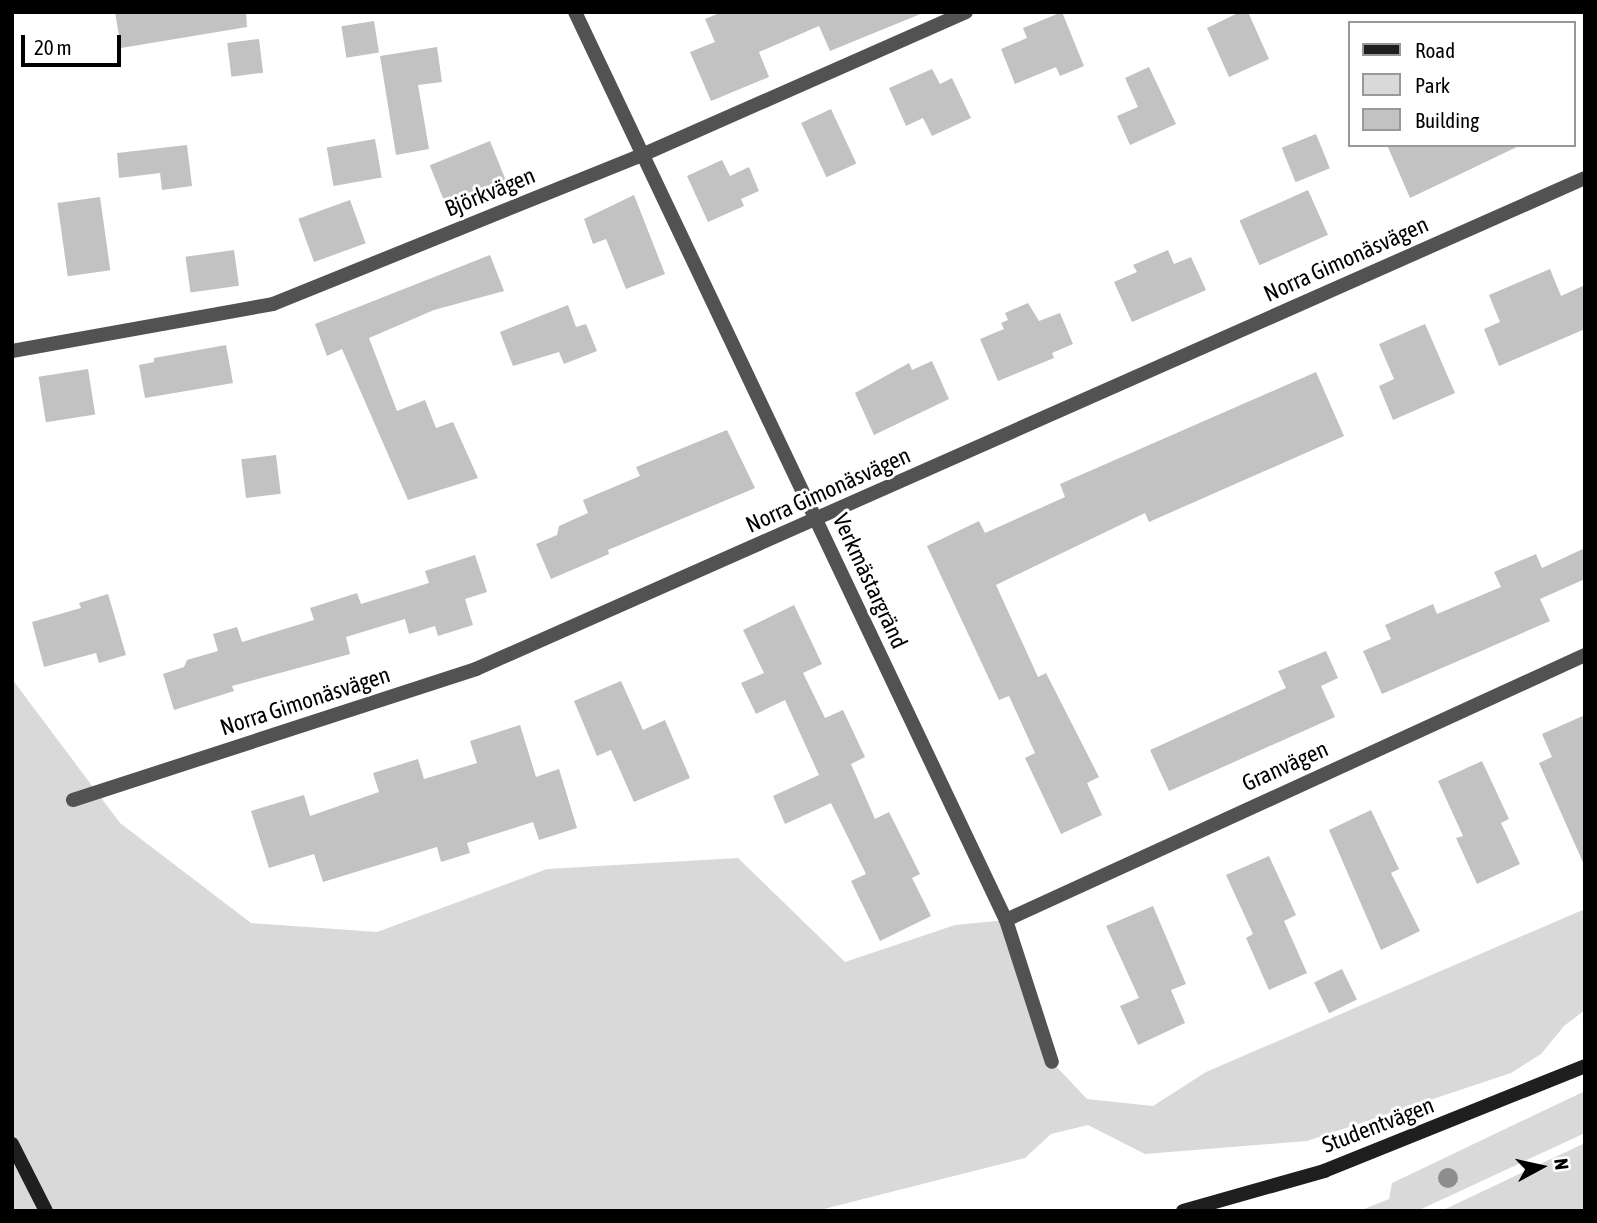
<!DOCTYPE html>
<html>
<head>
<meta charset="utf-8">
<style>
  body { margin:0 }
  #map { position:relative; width:1597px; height:1223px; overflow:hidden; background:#fff; font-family:"Asap Condensed",sans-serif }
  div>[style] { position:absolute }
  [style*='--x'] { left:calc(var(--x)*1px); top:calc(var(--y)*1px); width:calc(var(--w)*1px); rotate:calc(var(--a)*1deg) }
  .green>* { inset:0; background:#d9d9d9 }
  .building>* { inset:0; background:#c2c2c2; transform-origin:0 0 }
  .street>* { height:14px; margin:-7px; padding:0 7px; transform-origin:7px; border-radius:7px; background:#525252 }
  .secondary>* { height:14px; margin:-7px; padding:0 7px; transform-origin:7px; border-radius:7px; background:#1f1f1f }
  .trees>* { width:20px; height:20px; margin:-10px; border-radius:50%; background:#8d8d8d }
  span { translate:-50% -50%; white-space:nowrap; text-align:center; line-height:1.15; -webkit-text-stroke:6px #fff; paint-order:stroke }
  .street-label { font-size:23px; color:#000 }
  .frame { position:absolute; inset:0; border:14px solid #000; pointer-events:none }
  .legend { position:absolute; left:1348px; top:21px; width:228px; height:126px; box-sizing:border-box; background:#fff; border:2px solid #999; margin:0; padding:9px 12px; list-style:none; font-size:21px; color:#000 }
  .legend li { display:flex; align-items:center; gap:14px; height:35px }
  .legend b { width:35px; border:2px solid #999 }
  .north { position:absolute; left:1506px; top:1132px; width:70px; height:70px; -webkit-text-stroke:5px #fff; paint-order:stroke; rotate:82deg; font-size:19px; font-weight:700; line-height:28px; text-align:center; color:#000 }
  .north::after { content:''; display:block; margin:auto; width:24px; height:32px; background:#000; clip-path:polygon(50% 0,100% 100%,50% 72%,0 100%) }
  .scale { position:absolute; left:21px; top:35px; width:100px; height:32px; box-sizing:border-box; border:4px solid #000; border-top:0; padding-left:9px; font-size:21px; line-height:24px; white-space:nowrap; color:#000; -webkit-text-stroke:5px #fff; paint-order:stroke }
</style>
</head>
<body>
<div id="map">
  <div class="green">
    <i style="clip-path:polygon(12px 679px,120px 823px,251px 923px,377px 932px,547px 869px,738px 858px,845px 962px,955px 925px,1006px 920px,1052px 1062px,1087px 1099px,1153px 1106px,1206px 1072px,1585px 909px,1585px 1010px,1564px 1026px,1541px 1054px,1511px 1073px,1307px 1141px,1145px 1154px,1088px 1125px,1051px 1134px,1025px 1158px,816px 1211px,12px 1211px)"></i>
    <i style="clip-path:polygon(1585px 1091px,1585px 1133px,1417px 1211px,1359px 1211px,1389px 1199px,1392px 1183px)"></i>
    <i style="clip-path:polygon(1585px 1143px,1585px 1211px,1441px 1211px)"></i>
  </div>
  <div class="building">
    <i style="clip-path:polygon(115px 12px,246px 12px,247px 27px,121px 48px)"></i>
    <i style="clip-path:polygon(722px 12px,923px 12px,923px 13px,830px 51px,819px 26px,759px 52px,769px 77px,711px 101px,690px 52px,715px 42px,705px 19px)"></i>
    <i style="clip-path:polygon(1062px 12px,1084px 66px,1060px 76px,1056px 67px,1015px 84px,1001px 49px,1027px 38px,1023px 28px)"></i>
    <i style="clip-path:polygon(1240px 12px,1248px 12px,1269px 59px,1229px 77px,1207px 28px)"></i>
    <i style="left:374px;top:21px;width:32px;height:33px;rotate:81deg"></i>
    <i style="left:259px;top:39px;width:34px;height:32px;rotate:83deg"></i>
    <i style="clip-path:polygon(437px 47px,442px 82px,418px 85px,429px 149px,396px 155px,380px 56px)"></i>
    <i style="clip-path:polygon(1149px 67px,1176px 124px,1130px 145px,1117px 116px,1138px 107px,1125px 78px)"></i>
    <i style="clip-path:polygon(932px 69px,940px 84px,952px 78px,971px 118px,932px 136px,923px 118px,906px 126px,889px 88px)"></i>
    <i style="left:831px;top:109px;width:60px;height:33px;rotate:65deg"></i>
    <i style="left:1316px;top:134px;width:37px;height:37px;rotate:68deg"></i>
    <i style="left:375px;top:139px;width:39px;height:49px;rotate:80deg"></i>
    <i style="left:490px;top:141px;width:46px;height:65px;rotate:68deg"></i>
    <i style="clip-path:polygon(187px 145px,192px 186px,162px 190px,160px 173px,119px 178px,117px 153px)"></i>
    <i style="clip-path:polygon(1387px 145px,1521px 145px,1410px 198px)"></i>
    <i style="clip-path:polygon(722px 160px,730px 176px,749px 167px,759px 191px,741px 199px,744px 206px,708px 222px,687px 176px)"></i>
    <i style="left:1308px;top:190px;width:49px;height:75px;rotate:66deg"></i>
    <i style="clip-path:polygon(634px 195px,665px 274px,626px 289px,606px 239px,593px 244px,584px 219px)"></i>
    <i style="left:100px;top:197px;width:74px;height:43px;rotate:82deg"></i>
    <i style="left:350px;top:200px;width:46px;height:55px;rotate:70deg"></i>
    <i style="left:234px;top:250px;width:36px;height:49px;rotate:82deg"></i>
    <i style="clip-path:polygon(1168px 250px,1174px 264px,1191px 257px,1206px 290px,1132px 322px,1114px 282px,1137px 272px,1133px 265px)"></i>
    <i style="clip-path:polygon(490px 255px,504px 291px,434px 310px,369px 338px,397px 411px,425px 400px,436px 428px,453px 422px,478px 478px,408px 500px,342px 349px,327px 356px,315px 324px)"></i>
    <i style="clip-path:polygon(1550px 269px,1561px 296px,1585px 285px,1585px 329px,1499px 366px,1484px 329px,1500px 322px,1489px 295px)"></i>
    <i style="clip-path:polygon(1028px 303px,1039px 321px,1060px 313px,1073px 344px,1052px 353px,1054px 358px,998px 381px,980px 339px,1004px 329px,1001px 323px,1008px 320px,1005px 313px)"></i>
    <i style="clip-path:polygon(568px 305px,576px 327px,586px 324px,597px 351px,564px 364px,559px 352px,513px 366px,500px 332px)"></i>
    <i style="clip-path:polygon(1425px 324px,1455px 393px,1393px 420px,1379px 386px,1394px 379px,1379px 344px)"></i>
    <i style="clip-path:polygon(226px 345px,233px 383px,145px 398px,139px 365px,154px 362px,154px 358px)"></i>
    <i style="clip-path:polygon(932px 361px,949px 399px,874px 435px,855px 393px,909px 363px,912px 370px)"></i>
    <i style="left:88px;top:369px;width:46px;height:50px;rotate:81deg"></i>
    <i style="clip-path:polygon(1316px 372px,1344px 436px,1149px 522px,1145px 513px,996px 585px,1038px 677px,1046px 673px,1099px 777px,1087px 783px,1102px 815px,1061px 834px,1025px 758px,1035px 753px,1009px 696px,999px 700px,927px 546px,979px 521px,985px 533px,1065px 497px,1060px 484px)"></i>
    <i style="clip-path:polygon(727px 430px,755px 488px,608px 550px,609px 554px,551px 579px,536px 544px,557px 535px,559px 526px,588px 513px,583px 500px,640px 476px,636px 467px)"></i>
    <i style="left:276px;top:455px;width:39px;height:35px;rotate:83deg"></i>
    <i style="clip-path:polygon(1585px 548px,1585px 579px,1540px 599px,1550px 621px,1382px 694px,1363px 651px,1391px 639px,1385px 625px,1433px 604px,1437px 614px,1501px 587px,1494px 572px,1536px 554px,1542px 568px)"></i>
    <i style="clip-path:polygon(475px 555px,487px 592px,465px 599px,473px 625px,438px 636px,435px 626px,409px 634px,405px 619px,346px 637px,350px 654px,232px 686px,234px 691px,174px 710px,163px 674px,184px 667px,187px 660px,218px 651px,213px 634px,237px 627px,242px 642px,314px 620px,310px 608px,357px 593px,361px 604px,429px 583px,425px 571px)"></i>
    <i style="clip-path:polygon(108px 594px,126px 655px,99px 663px,96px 653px,44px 667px,32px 622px,81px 608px,79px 603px)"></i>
    <i style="clip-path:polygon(794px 605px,822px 664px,803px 673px,825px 718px,843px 710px,865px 757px,851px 764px,875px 819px,889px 812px,920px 874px,912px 878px,931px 916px,880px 941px,851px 881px,866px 874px,831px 803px,785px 824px,773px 796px,819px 775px,785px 700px,756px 714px,741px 683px,764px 673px,743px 630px)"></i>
    <i style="clip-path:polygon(1326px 651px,1338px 678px,1321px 686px,1335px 717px,1169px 791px,1150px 750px,1286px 688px,1278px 671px)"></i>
    <i style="clip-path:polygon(621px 681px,643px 730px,665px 720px,690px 778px,634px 802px,611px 750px,597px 756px,574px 701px)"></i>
    <i style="clip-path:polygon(1585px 715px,1585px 867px,1539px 763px,1552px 757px,1542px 734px)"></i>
    <i style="clip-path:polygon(520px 725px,536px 777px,559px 769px,577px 828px,539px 840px,533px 822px,467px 843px,470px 853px,441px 862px,437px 847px,323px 882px,314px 854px,269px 868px,251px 811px,304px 795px,310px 816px,379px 792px,373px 773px,418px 759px,424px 779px,477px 763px,470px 741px)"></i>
    <i style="clip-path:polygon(1482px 761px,1509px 819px,1501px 823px,1520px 864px,1477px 884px,1456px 838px,1463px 836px,1438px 781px)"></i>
    <i style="clip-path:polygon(1371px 810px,1399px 869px,1391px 873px,1420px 931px,1381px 950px,1329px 830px)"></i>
    <i style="clip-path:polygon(1269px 856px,1296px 915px,1284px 921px,1307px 973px,1269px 990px,1246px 938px,1253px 934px,1226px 875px)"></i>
    <i style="clip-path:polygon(1153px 906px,1186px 984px,1171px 990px,1185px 1023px,1138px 1045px,1120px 1006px,1139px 998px,1106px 926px)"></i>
    <i style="left:1342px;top:969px;width:34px;height:31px;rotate:64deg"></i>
  </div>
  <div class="street">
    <i style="--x:575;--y:12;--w:1005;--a:64.61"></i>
    <i style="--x:1006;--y:920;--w:149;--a:72.1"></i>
    <i style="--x:12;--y:351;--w:265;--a:-10.2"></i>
    <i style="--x:273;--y:304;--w:398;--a:-22"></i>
    <i style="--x:642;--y:155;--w:354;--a:-23.8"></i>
    <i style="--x:73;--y:800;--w:424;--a:-18"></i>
    <i style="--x:476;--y:669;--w:1213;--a:-23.88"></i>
    <i style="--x:1006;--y:920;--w:637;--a:-24.59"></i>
  </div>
  <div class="secondary">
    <i style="--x:12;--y:1144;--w:75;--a:63.1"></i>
    <i style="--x:1183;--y:1211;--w:147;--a:-15.8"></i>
    <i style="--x:1324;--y:1171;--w:281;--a:-21.9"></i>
  </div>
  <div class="trees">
    <i style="left:1448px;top:1178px"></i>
  </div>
  <div class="street-label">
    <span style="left:490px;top:192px;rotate:-22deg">Björkvägen</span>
    <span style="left:1346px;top:259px;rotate:-24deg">Norra Gimonäsvägen</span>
    <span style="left:828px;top:490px;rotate:-24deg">Norra Gimonäsvägen</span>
    <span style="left:870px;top:581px;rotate:65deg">Verkmästargränd</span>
    <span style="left:305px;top:701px;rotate:-18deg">Norra Gimonäsvägen</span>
    <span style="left:1285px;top:766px;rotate:-24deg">Granvägen</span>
    <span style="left:1378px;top:1125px;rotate:-21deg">Studentvägen</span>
  </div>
  <div class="frame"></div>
  <ul class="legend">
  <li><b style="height:9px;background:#1f1f1f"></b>Road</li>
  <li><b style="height:19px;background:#d9d9d9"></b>Park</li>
  <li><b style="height:19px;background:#c2c2c2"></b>Building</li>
  </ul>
  <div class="north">N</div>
  <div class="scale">20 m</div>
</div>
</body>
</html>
